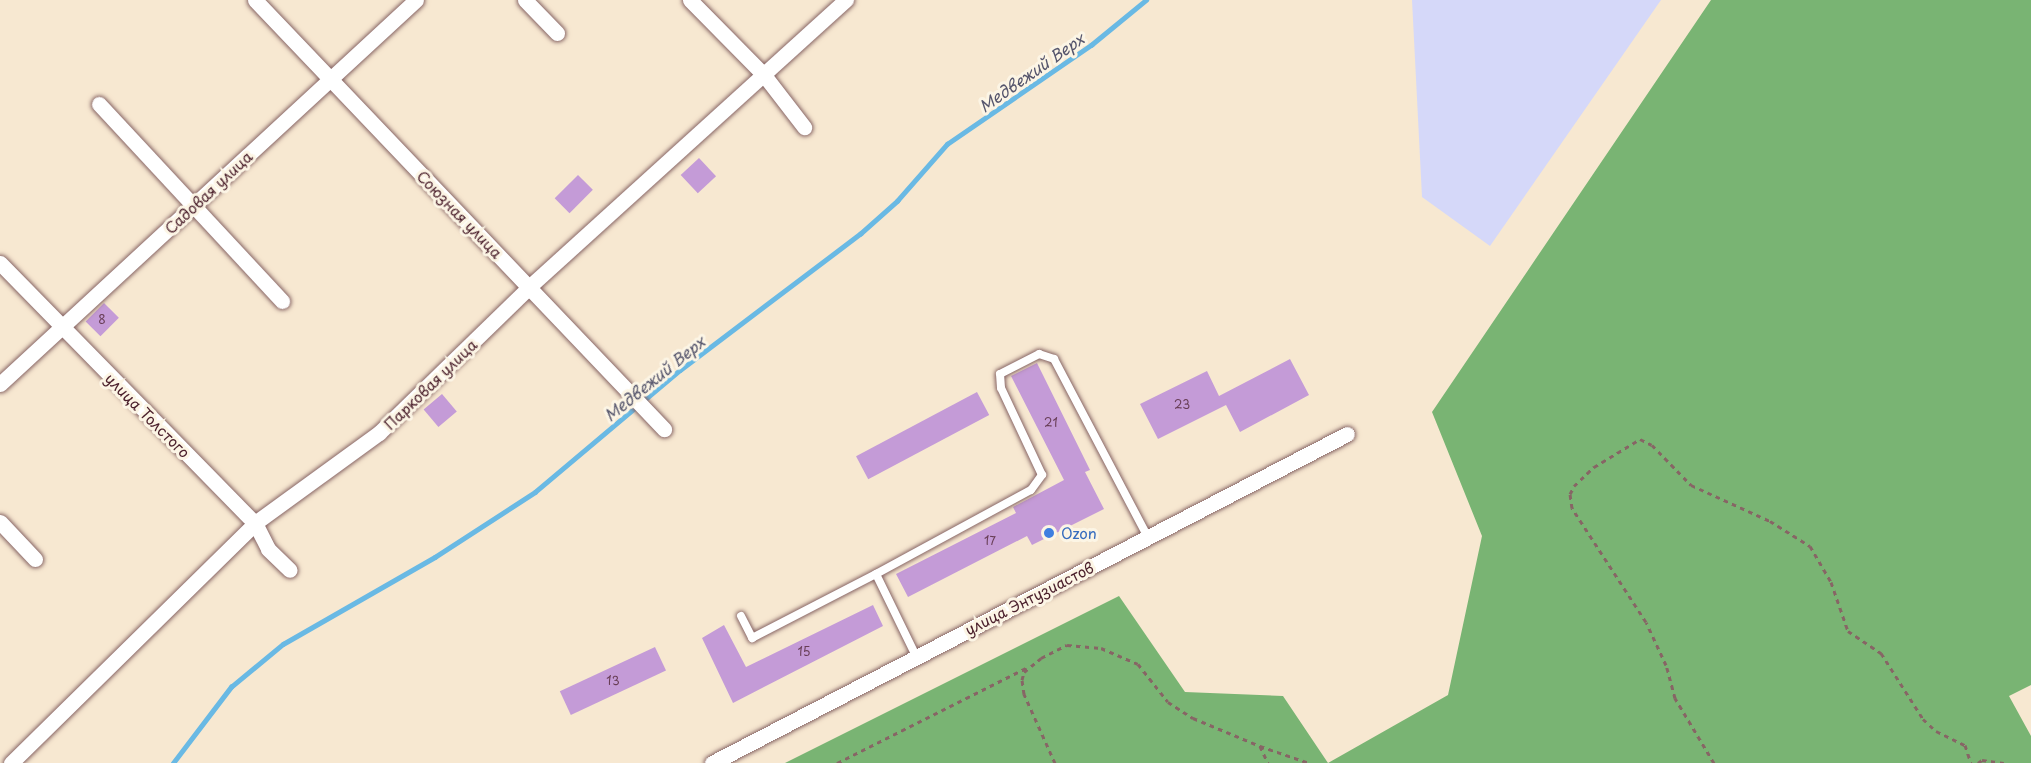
<!DOCTYPE html>
<html>
<head>
<meta charset="utf-8">
<style>
  body { margin:0 }
  #map { position:relative; width:2031px; height:763px; overflow:hidden; background:#f7e8d1; font-family:"Playpen Sans",sans-serif }
  div>[style] { position:absolute }
  [style*='--x'] { left:calc(var(--x)*1px); top:calc(var(--y)*1px); width:calc(var(--w)*1px); rotate:calc(var(--a)*1deg) }
  .built>* { inset:0; background:#d5d8f9 }
  .forest>* { inset:0; background:#79b473 }
  .stream>* { height:4.5px; margin:-2.25px; padding:0 2.25px; transform-origin:2.25px; border-radius:2.25px; background:#69b9e4 }
  .building>* { inset:0; background:#c49bd7; transform-origin:0 0 }
  .path>* { height:3px; margin-top:-1.5px; transform-origin:0; background:repeating-linear-gradient(90deg,#876565 0 4.5px,transparent 0 9px) }
  .roads { filter:drop-shadow(0 0 2px #876565) drop-shadow(0 0 2px #876565) }
  .lane>* { height:8px; margin:-4px; padding:0 4px; transform-origin:4px; border-radius:4px; background:#fff }
  .street>* { height:15px; margin:-7.5px; padding:0 7.5px; transform-origin:7.5px; border-radius:7.5px; background:#fff }
  .dots>* { width:16px; height:16px; translate:-50% -50%; box-sizing:border-box; border:3px solid #fcf5e5; border-radius:50% }
  span { translate:-50% -50%; white-space:nowrap; text-align:center; line-height:1.15; -webkit-text-stroke:6px #fcf5e5; paint-order:stroke }
  .number-label { font-size:12px; color:#683e56 }
  .number-label span { -webkit-text-stroke-width:0 }
  .street-label { font-size:15px; color:#4a1f2b }
  .shop-label { font-size:15px; color:#366cbe }
  .left { translate:0 -50%; text-align:left }
  .water-label { font-size:16px; color:#55556c; font-style:italic }
</style>
</head>
<body>
<div id="map">
  <div class="built">
    <i style="clip-path:polygon(1412px 0,1661px 0,1490px 246px,1422px 197px)"></i>
  </div>
  <div class="forest">
    <i style="clip-path:polygon(1711px 0,2031px 0,2031px 685px,2009px 696px,2031px 736px,2031px 763px,1328px 763px,1448px 695px,1482px 536px,1432px 412px)"></i>
    <i style="clip-path:polygon(1119px 596px,1185px 692px,1283px 696px,1328px 763px,785px 763px)"></i>
  </div>
  <div class="stream">
    <i style="--x:173;--y:763;--w:96;--a:-52.7"></i>
    <i style="--x:231;--y:687;--w:67;--a:-39.6"></i>
    <i style="--x:283;--y:644;--w:175;--a:-29.8"></i>
    <i style="--x:435;--y:557;--w:119;--a:-33"></i>
    <i style="--x:535;--y:492;--w:189;--a:-40.1"></i>
    <i style="--x:680;--y:370;--w:226;--a:-37.1"></i>
    <i style="--x:860;--y:234;--w:50;--a:-41.7"></i>
    <i style="--x:897;--y:201;--w:76;--a:-48.7"></i>
    <i style="--x:947;--y:144;--w:175;--a:-34.5"></i>
    <i style="--x:1091;--y:45;--w:71;--a:-39.3"></i>
  </div>
  <div class="building">
    <i style="left:699px;top:158px;width:25px;height:25px;rotate:47deg"></i>
    <i style="left:578px;top:175px;width:21px;height:33px;rotate:45deg"></i>
    <i style="left:104px;top:303px;width:21px;height:26px;rotate:45deg"></i>
    <i style="clip-path:polygon(1290px 359px,1309px 395px,1240px 432px,1226px 405px,1158px 439px,1140px 404px,1207px 371px,1219px 396px)"></i>
    <i style="clip-path:polygon(1037px 363px,1090px 470px,1085px 472px,1104px 509px,1032px 545px,1027px 536px,908px 597px,896px 574px,1016px 513px,1013px 507px,1064px 480px,1011px 376px)"></i>
    <i style="left:977px;top:392px;width:26px;height:137px;rotate:62deg"></i>
    <i style="left:442px;top:394px;width:23px;height:24px;rotate:50deg"></i>
    <i style="clip-path:polygon(873px 605px,883px 626px,733px 703px,702px 638px,724px 625px,746px 667px)"></i>
    <i style="left:655px;top:647px;width:26px;height:105px;rotate:65deg"></i>
  </div>
  <div class="path">
    <i style="--x:1260;--y:746;--w:52;--a:19.1"></i>
    <i style="--x:837;--y:763;--w:214;--a:-26.7"></i>
    <i style="--x:1055;--y:763;--w:76;--a:-114.2"></i>
    <i style="--x:1024;--y:694;--w:14;--a:-98"></i>
    <i style="--x:1022;--y:680;--w:8;--a:-76"></i>
    <i style="--x:1024;--y:672;--w:22;--a:-39"></i>
    <i style="--x:1041;--y:658;--w:29;--a:-27"></i>
    <i style="--x:1067;--y:645;--w:34;--a:5"></i>
    <i style="--x:1101;--y:648;--w:40;--a:23.4"></i>
    <i style="--x:1138;--y:664;--w:48;--a:51.7"></i>
    <i style="--x:1168;--y:702;--w:30;--a:33"></i>
    <i style="--x:1193;--y:718;--w:73;--a:22.7"></i>
    <i style="--x:1260;--y:746;--w:19;--a:65"></i>
    <i style="--x:1714;--y:763;--w:76;--a:-121"></i>
    <i style="--x:1675;--y:698;--w:34;--a:-105"></i>
    <i style="--x:1666;--y:665;--w:47;--a:-114.9"></i>
    <i style="--x:1646;--y:622;--w:136;--a:-123"></i>
    <i style="--x:1572;--y:508;--w:14;--a:-98"></i>
    <i style="--x:1570;--y:494;--w:9;--a:-63"></i>
    <i style="--x:1574;--y:486;--w:28;--a:-44"></i>
    <i style="--x:1594;--y:467;--w:54;--a:-31.3"></i>
    <i style="--x:1640;--y:439;--w:13;--a:27"></i>
    <i style="--x:1652;--y:445;--w:56;--a:45.7"></i>
    <i style="--x:1691;--y:485;--w:87;--a:24.5"></i>
    <i style="--x:1770;--y:521;--w:47;--a:32"></i>
    <i style="--x:1810;--y:546;--w:42;--a:59.7"></i>
    <i style="--x:1831;--y:582;--w:52;--a:70.9"></i>
    <i style="--x:1848;--y:631;--w:40;--a:34"></i>
    <i style="--x:1881;--y:653;--w:78;--a:57.5"></i>
    <i style="--x:1923;--y:719;--w:18;--a:43"></i>
    <i style="--x:1936;--y:731;--w:32;--a:26"></i>
    <i style="--x:1965;--y:745;--w:19;--a:72"></i>
    <i style="--x:1978;--y:763;--w:5;--a:-37"></i>
    <i style="--x:1982;--y:760;--w:22;--a:8"></i>
  </div>
  <div class="roads">
    <div class="lane">
      <i style="--x:741;--y:616;--w:25;--a:63"></i>
      <i style="--x:752;--y:638;--w:140;--a:-27.3"></i>
      <i style="--x:916;--y:656;--w:91;--a:-116"></i>
      <i style="--x:876;--y:574;--w:176;--a:-28.5"></i>
      <i style="--x:1031;--y:490;--w:19;--a:-54"></i>
      <i style="--x:1042;--y:475;--w:96;--a:-115.2"></i>
      <i style="--x:1001;--y:388;--w:14;--a:-94"></i>
      <i style="--x:1000;--y:374;--w:44;--a:-27.1"></i>
      <i style="--x:1039;--y:354;--w:16;--a:18"></i>
      <i style="--x:1054;--y:359;--w:201;--a:62.2"></i>
    </div>
    <div class="street">
      <i style="--x:255;--y:0;--w:593;--a:46.37"></i>
      <i style="--x:525;--y:0;--w:46;--a:45.9"></i>
      <i style="--x:690;--y:0;--w:105;--a:45.4"></i>
      <i style="--x:764;--y:75;--w:66;--a:52.4"></i>
      <i style="--x:99;--y:104;--w:269;--a:47.1"></i>
      <i style="--x:0;--y:263;--w:364;--a:45.6"></i>
      <i style="--x:255;--y:523;--w:29;--a:63"></i>
      <i style="--x:268;--y:549;--w:30;--a:44"></i>
      <i style="--x:0;--y:384;--w:566;--a:-42.71"></i>
      <i style="--x:0;--y:522;--w:51;--a:46.6"></i>
      <i style="--x:11;--y:763;--w:342;--a:-44.5"></i>
      <i style="--x:255;--y:523;--w:153;--a:-36"></i>
      <i style="--x:379;--y:433;--w:209;--a:-44.2"></i>
      <i style="--x:529;--y:287;--w:428;--a:-42.2"></i>
      <i style="--x:712;--y:763;--w:715;--a:-27.39"></i>
    </div>
  </div>
  <div class="dots">
    <i style="left:1049px;top:533px;background:#3f7fe0"></i>
  </div>
  <div class="number-label">
    <span style="left:102px;top:320px">8</span>
    <span style="left:1182px;top:405px">23</span>
    <span style="left:1051px;top:423px">21</span>
    <span style="left:990px;top:541px">17</span>
    <span style="left:804px;top:652px">15</span>
    <span style="left:613px;top:681px">13</span>
  </div>
  <div class="street-label">
    <span style="left:208px;top:192px;rotate:-43deg">Садовая улица</span>
    <span style="left:460px;top:214px;rotate:46deg">Союзная улица</span>
    <span style="left:430px;top:384px;rotate:-44deg">Парковая улица</span>
    <span style="left:148px;top:415px;rotate:45deg">улица Толстого</span>
    <span style="left:1029px;top:598px;rotate:-27deg">улица Энтузиастов</span>
  </div>
  <div class="shop-label">
    <span class="left" style="left:1061px;top:533px">Ozon</span>
  </div>
  <div class="water-label">
    <span style="left:1031px;top:72px;rotate:-35deg">Медвежий Верх</span>
    <span style="left:654px;top:378px;rotate:-39deg">Медвежий Верх</span>
  </div>
</div>
</body>
</html>
